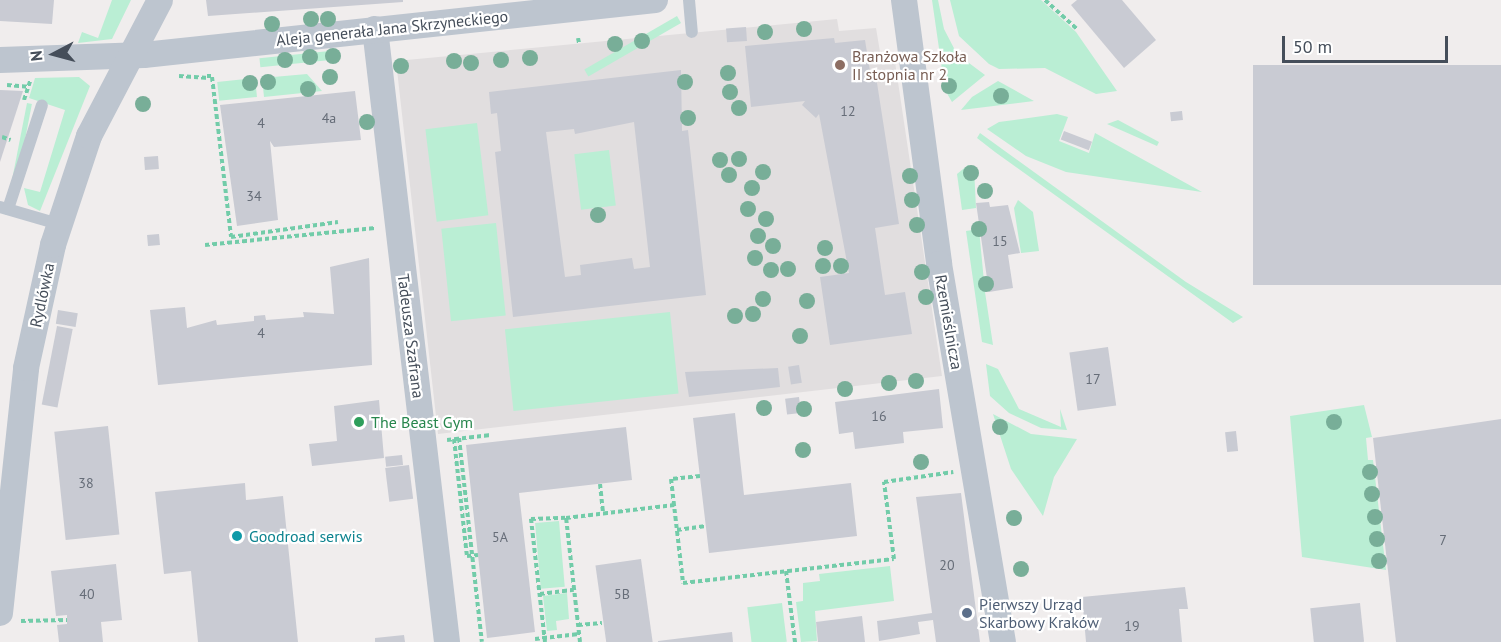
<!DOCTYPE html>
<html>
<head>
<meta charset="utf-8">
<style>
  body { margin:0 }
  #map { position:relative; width:1501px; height:642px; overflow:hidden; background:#f0eded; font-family:"PT Sans",sans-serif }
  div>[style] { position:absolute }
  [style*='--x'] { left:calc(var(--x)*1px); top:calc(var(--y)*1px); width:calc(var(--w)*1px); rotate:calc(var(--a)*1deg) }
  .education>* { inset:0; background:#e1dedf }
  .green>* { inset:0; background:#baeed4; transform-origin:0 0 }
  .building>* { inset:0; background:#c9cbd3; transform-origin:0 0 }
  .path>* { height:4px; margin-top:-2px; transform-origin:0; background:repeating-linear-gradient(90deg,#72cca9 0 4.5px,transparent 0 7.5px) }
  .service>* { height:12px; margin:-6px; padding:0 6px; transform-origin:6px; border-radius:6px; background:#bdc5cf }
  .minor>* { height:26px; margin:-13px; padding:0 13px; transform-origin:13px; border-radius:13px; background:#bdc5cf }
  .trees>* { width:16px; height:16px; margin:-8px; border-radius:50%; background:#78ae98 }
  .dots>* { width:16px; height:16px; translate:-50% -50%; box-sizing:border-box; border:3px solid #fff; border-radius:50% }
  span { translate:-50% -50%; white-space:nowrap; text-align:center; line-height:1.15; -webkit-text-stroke:4.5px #fff; paint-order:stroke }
  .number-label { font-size:14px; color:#666d78 }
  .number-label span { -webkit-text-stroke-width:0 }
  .street-label { font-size:16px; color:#454e5a }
  .education-label { font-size:16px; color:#785e54 }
  .left { translate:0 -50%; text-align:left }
  .leisure-label { font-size:16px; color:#27864d }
  .culture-label { font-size:16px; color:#0d838f }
  .service-label { font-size:16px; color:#4e5e75 }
  .north { position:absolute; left:24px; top:24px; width:60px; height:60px; -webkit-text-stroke:4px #fff; paint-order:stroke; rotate:264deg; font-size:16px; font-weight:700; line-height:24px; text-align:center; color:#454e5a }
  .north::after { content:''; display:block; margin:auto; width:21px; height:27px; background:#454e5a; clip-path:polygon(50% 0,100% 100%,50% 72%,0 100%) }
  .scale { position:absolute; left:1282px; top:36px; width:166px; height:27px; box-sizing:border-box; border:3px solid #454e5a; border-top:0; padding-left:8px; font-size:18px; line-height:21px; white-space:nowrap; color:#454e5a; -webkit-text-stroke:4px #fff; paint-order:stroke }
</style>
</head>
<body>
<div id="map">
  <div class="education">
    <i style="clip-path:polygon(837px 19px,839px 31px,876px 28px,882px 64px,895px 62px,942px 376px,438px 434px,396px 61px)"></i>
  </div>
  <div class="green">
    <i style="clip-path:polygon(112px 0,131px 0,112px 39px,78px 43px,82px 32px,98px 38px)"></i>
    <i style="clip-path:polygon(932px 0,938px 0,944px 29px,957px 54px,985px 75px,952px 102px,945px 90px)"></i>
    <i style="clip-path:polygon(950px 0,1041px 0,1076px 32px,1117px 91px,1096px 94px,1045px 68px,999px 69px,989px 64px,959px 36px)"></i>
    <i style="left:677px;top:16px;width:8px;height:107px;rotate:60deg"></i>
    <i style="left:339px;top:50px;width:9px;height:80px;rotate:84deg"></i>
    <i style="clip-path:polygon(307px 74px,322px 91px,264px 97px,262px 78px)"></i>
    <i style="clip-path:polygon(35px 78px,79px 77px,90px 86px,40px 211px,28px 205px,24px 188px,40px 192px,65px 110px,29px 98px)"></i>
    <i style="left:255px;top:78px;width:19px;height:38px;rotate:84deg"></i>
    <i style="clip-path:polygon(998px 81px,1034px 101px,961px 110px,972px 97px)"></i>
    <i style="left:27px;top:103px;width:5px;height:77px;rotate:11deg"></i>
    <i style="clip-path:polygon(1057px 114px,1068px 117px,1059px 141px,1089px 153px,1095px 133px,1202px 192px,1066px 172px,1026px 156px,987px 129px,999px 122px)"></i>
    <i style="clip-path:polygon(1118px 120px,1159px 142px,1157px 146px,1107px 124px)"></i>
    <i style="left:477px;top:123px;width:93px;height:52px;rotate:83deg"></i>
    <i style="clip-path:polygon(980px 133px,1186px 282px,1243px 317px,1233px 323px,995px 152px,977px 138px)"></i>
    <i style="left:609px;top:150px;width:56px;height:35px;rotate:83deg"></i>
    <i style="clip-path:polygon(968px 165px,974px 168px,976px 208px,962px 210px,957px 174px)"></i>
    <i style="clip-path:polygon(1018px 200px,1033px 212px,1039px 251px,1021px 253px,1014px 208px)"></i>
    <i style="left:496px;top:223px;width:93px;height:55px;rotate:84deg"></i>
    <i style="clip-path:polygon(979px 229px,985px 292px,993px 345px,982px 342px,966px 231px)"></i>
    <i style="left:670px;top:312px;width:82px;height:166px;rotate:84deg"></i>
    <i style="clip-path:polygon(986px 364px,998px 369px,1019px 409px,1061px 427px,1060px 409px,1067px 430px,1041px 428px,1009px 413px,990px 396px)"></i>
    <i style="clip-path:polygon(1364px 405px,1372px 437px,1366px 438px,1368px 460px,1373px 460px,1386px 570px,1302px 557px,1290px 416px)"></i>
    <i style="clip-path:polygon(993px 414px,1031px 434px,1077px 439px,1054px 477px,1043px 516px,1011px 469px)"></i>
    <i style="left:559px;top:521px;width:66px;height:24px;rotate:85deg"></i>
    <i style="clip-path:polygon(890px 566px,894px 601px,815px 611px,817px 641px,801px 642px,796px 602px,803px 601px,803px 583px,820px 581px,819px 574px)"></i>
    <i style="clip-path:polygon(567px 593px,569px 619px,556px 621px,557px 630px,547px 631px,543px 596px)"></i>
    <i style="left:782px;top:603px;width:39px;height:35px;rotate:83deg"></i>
  </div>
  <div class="building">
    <i style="clip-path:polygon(0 0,54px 0,52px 24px,0 21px)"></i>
    <i style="clip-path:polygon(206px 0,403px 0,403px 2px,208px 16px)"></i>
    <i style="clip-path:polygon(1077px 0,1122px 0,1156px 40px,1124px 68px,1071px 5px)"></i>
    <i style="left:746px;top:27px;width:14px;height:20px;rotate:86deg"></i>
    <i style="clip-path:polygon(834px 38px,835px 43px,865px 40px,870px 71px,875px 70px,899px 224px,875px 228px,885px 295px,905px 292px,912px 334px,830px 345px,820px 277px,849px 273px,819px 114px,816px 118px,802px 105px,805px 101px,751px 107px,745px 46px)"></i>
    <i style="left:1501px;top:65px;width:220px;height:248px;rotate:90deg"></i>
    <i style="clip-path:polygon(evenodd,681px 70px,682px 131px,688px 130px,706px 295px,513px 317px,495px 152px,501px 151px,497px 113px,491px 114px,489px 92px,681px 70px,634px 122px,650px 267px,634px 269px,632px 258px,580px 265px,581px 275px,565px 277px,546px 132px,574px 129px,575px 134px,634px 122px)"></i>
    <i style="clip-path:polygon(0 90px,23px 91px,0 162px)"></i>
    <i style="clip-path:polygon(355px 91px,361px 140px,274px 147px,270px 141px,278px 220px,237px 226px,220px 105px)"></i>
    <i style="left:1182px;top:111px;width:9px;height:12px;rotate:84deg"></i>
    <i style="left:1064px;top:131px;width:30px;height:9px;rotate:21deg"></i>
    <i style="left:158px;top:156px;width:13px;height:14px;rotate:86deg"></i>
    <i style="clip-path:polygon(989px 202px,990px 207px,1008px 205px,1020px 253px,1008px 255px,1013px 288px,989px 292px,976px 203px)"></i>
    <i style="left:159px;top:234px;width:11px;height:12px;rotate:85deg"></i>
    <i style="clip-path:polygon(369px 258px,372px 365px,158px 385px,150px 310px,185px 307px,187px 328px,216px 320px,217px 325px,254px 321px,254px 316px,265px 315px,266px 320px,304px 317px,303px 312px,334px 314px,330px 267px)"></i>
    <i style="left:58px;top:310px;width:20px;height:14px;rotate:9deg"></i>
    <i style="left:57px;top:326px;width:16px;height:80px;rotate:11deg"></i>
    <i style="left:1108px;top:347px;width:59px;height:39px;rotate:82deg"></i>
    <i style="left:799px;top:365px;width:18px;height:11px;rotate:81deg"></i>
    <i style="clip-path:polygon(778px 368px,780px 387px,689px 397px,685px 372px)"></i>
    <i style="clip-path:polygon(939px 389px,943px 428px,903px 432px,904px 443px,855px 449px,853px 432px,839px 434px,835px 402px)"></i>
    <i style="left:799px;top:397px;width:16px;height:14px;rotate:83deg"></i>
    <i style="clip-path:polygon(379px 400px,384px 458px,312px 466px,309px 444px,337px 441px,334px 406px)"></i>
    <i style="clip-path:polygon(735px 413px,744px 495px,851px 483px,857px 536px,709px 553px,693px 418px)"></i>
    <i style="clip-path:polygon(1501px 419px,1501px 642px,1396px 642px,1373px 438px)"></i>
    <i style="left:108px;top:426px;width:109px;height:54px;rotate:84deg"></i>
    <i style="clip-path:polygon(626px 427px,632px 480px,519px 493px,535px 632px,487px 638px,466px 445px)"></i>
    <i style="left:1236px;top:431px;width:20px;height:11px;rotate:84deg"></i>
    <i style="left:402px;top:455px;width:10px;height:17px;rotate:84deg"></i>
    <i style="left:409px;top:465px;width:34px;height:24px;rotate:83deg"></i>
    <i style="clip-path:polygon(245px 483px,246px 500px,283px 496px,298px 642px,198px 642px,191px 571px,164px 574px,155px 492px)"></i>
    <i style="clip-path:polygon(961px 493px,980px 642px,936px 642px,933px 620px,918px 622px,920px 634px,879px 641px,877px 621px,932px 613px,916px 497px)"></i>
    <i style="left:641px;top:559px;width:84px;height:46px;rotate:82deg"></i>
    <i style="clip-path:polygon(116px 564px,122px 620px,101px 622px,103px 642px,59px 642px,57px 625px,67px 624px,67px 615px,56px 616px,51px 571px)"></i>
    <i style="clip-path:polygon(1185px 587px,1188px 609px,1179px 609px,1182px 642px,1086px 642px,1082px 597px)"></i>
    <i style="left:1360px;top:603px;width:39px;height:50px;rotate:84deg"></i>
    <i style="clip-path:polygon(862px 616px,865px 642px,818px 642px,816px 622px)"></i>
    <i style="clip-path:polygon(732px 632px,733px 642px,658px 642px,658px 641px)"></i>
    <i style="clip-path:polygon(404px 635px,405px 642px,375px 642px,375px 638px)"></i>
  </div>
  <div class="path">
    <i style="--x:1045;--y:0;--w:43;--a:42.2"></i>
    <i style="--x:578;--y:38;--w:5;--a:79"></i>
    <i style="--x:179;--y:76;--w:30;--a:4"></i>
    <i style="--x:209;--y:78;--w:7;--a:-90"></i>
    <i style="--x:212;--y:77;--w:161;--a:83.2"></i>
    <i style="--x:231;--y:237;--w:108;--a:-8"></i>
    <i style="--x:7;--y:85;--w:21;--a:5"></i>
    <i style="--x:24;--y:100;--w:20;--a:-72"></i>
    <i style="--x:2;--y:137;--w:9;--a:18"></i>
    <i style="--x:205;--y:245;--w:171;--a:-5.7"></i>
    <i style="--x:459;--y:438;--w:205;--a:83.6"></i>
    <i style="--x:454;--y:439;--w:118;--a:83.7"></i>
    <i style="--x:467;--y:556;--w:11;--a:-5"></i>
    <i style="--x:447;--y:440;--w:44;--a:-6.5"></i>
    <i style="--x:700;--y:476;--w:29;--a:174"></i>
    <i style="--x:671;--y:479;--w:105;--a:83.4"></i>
    <i style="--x:683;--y:583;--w:212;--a:-6.5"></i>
    <i style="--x:894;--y:559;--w:78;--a:-97.4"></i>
    <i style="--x:884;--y:482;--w:70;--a:-8.2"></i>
    <i style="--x:600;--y:484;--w:29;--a:84"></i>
    <i style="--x:677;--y:530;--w:29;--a:-8"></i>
    <i style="--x:786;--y:571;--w:72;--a:82.8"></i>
    <i style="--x:540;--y:594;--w:34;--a:-7"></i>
    <i style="--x:21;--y:621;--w:46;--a:-1.2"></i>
    <i style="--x:578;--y:625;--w:24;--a:-5"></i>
    <i style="--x:535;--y:639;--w:44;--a:-6.5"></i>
    <i style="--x:545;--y:642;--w:124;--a:-96.5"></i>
    <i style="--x:531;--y:519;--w:35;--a:-2"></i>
    <i style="--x:580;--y:642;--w:125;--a:-96.4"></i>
    <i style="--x:566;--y:518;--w:109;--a:-6.9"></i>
  </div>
  <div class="service">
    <i style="--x:689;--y:0;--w:32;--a:85"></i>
    <i style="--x:0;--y:207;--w:60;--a:16.3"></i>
    <i style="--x:8;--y:209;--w:109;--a:-71.9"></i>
  </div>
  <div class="minor">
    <i style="--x:904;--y:0;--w:266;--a:82.4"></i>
    <i style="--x:939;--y:264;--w:383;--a:80.4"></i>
    <i style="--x:375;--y:29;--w:617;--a:83.3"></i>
    <i style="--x:0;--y:60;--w:144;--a:-2"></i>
    <i style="--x:144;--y:55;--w:514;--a:-6.14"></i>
    <i style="--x:0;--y:613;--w:246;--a:-83.9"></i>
    <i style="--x:26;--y:368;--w:126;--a:-77.6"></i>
    <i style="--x:53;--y:245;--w:115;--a:-71.7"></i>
    <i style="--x:89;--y:136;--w:153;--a:-62.4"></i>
  </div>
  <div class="trees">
    <i style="left:311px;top:19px"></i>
    <i style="left:328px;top:19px"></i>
    <i style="left:272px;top:24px"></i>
    <i style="left:804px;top:29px"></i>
    <i style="left:765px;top:32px"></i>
    <i style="left:642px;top:41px"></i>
    <i style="left:615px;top:44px"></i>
    <i style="left:333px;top:56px"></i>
    <i style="left:310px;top:57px"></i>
    <i style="left:530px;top:58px"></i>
    <i style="left:285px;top:60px"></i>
    <i style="left:501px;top:60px"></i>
    <i style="left:454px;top:61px"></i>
    <i style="left:471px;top:63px"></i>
    <i style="left:401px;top:66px"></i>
    <i style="left:728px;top:73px"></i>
    <i style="left:330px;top:77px"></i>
    <i style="left:268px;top:82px"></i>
    <i style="left:685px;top:82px"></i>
    <i style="left:250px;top:83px"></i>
    <i style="left:949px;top:86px"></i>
    <i style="left:308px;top:89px"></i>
    <i style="left:730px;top:92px"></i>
    <i style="left:1001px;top:96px"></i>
    <i style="left:143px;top:104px"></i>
    <i style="left:739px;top:108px"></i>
    <i style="left:688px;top:118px"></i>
    <i style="left:367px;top:122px"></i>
    <i style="left:739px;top:159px"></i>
    <i style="left:720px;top:160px"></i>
    <i style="left:763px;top:172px"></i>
    <i style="left:971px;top:173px"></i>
    <i style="left:729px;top:175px"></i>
    <i style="left:910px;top:176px"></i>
    <i style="left:752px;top:188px"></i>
    <i style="left:985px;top:191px"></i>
    <i style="left:912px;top:200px"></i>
    <i style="left:748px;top:209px"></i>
    <i style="left:598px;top:215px"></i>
    <i style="left:766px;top:219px"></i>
    <i style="left:917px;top:225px"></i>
    <i style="left:979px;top:229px"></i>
    <i style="left:758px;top:236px"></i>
    <i style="left:773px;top:246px"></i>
    <i style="left:825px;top:248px"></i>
    <i style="left:755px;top:258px"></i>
    <i style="left:823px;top:266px"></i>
    <i style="left:841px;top:266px"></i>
    <i style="left:788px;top:269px"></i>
    <i style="left:771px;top:270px"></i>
    <i style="left:922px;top:272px"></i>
    <i style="left:986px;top:284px"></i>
    <i style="left:926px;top:297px"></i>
    <i style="left:763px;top:299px"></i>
    <i style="left:807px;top:301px"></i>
    <i style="left:753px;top:314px"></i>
    <i style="left:735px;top:316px"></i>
    <i style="left:800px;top:336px"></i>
    <i style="left:916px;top:381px"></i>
    <i style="left:889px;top:383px"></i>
    <i style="left:845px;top:389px"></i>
    <i style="left:764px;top:408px"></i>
    <i style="left:804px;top:409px"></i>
    <i style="left:1334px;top:422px"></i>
    <i style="left:1000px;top:427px"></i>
    <i style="left:803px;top:450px"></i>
    <i style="left:921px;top:462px"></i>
    <i style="left:1370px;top:472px"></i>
    <i style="left:1372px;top:494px"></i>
    <i style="left:1375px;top:517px"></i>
    <i style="left:1014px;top:518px"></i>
    <i style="left:1377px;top:539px"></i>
    <i style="left:1379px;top:561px"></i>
    <i style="left:1021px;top:569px"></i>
  </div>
  <div class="dots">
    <i style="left:840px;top:65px;background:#8d6e63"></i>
    <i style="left:359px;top:422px;background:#2e9e5b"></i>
    <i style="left:237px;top:536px;background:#0f9aa8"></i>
    <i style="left:967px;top:613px;background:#5c6f8a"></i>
  </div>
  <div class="number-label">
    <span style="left:848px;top:111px">12</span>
    <span style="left:329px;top:118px">4a</span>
    <span style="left:261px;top:123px">4</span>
    <span style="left:254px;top:196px">34</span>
    <span style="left:1000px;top:241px">15</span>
    <span style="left:261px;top:333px">4</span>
    <span style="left:1093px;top:379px">17</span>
    <span style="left:879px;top:416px">16</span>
    <span style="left:86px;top:483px">38</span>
    <span style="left:500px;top:537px">5A</span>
    <span style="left:1443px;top:540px">7</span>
    <span style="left:947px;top:565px">20</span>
    <span style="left:87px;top:594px">40</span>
    <span style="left:622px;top:594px">5B</span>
    <span style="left:1132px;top:626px">19</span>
  </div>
  <div class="street-label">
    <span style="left:392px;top:28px;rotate:-6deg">Aleja generała Jana Skrzyneckiego</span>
    <span style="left:42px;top:295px;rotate:-78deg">Rydlówka</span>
    <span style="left:949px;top:322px;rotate:80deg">Rzemieślnicza</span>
    <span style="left:411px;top:336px;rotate:83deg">Tadeusza Szafrana</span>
  </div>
  <div class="education-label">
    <span class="left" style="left:852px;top:65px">Branżowa Szkoła<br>II stopnia nr 2</span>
  </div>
  <div class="leisure-label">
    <span class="left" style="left:371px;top:422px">The Beast Gym</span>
  </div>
  <div class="culture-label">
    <span class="left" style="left:249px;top:536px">Goodroad serwis</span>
  </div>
  <div class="service-label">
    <span class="left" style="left:979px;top:613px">Pierwszy Urząd<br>Skarbowy Kraków</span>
  </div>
  <div class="north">N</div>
  <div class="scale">50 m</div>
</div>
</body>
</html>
